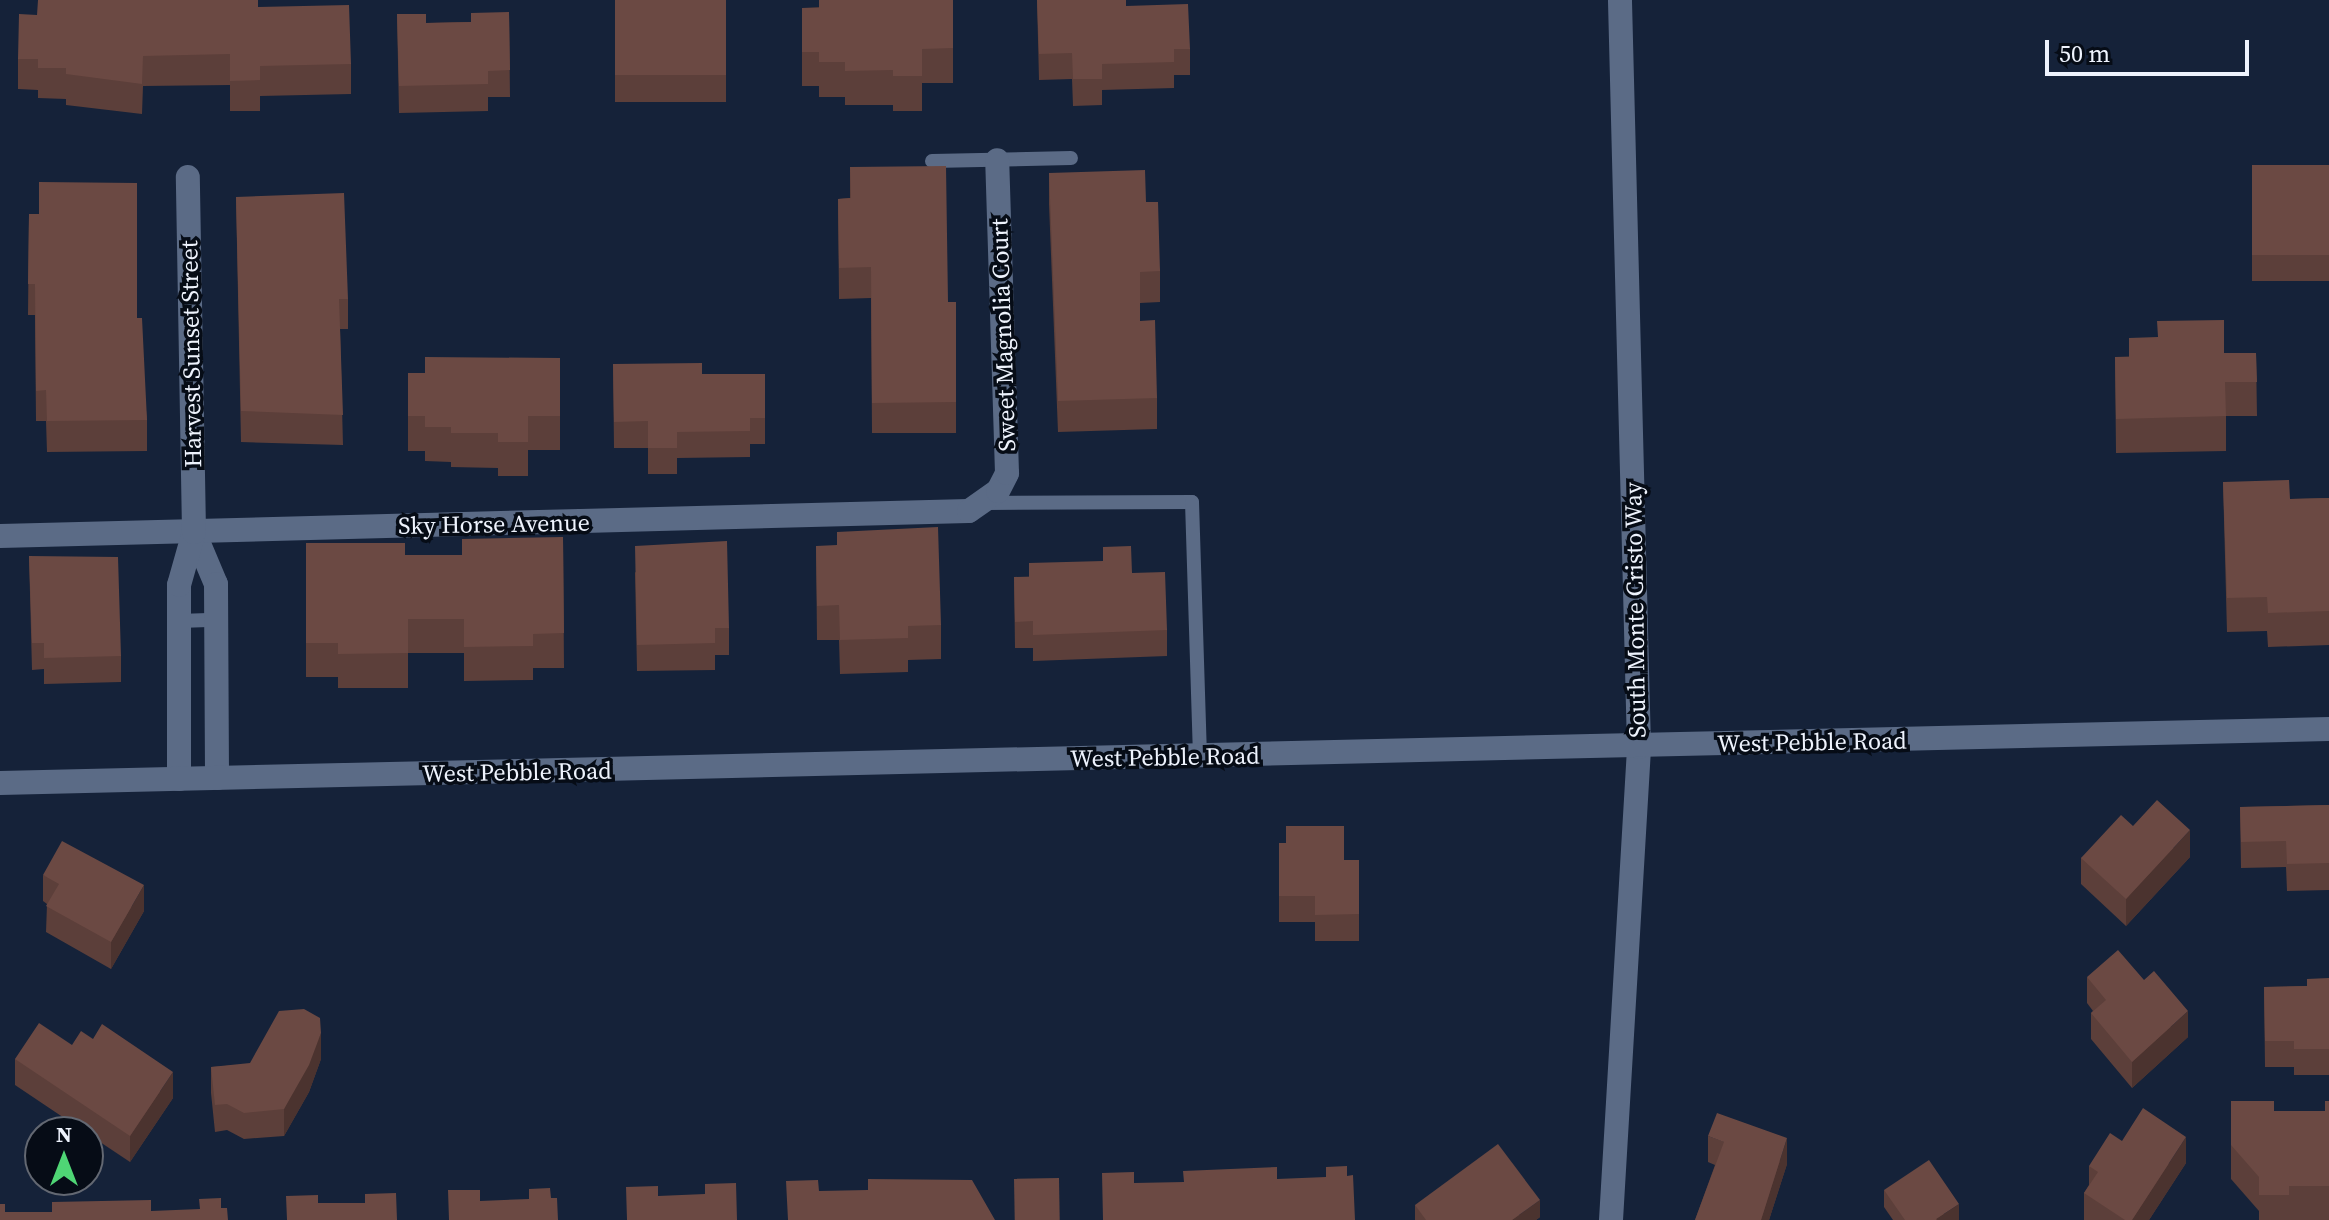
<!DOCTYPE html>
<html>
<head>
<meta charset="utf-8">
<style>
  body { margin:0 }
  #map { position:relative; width:2329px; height:1220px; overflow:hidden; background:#152239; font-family:"Source Serif 4",serif }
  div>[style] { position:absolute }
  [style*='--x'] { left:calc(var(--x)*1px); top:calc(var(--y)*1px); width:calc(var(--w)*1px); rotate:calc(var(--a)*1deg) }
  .service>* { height:14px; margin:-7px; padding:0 7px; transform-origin:7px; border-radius:7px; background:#5b6b86 }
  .minor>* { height:24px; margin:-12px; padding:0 12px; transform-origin:12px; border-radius:12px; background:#5b6b86 }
  .tertiary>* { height:24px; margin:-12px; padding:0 12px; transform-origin:12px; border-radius:12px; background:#5b6b86 }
  .wall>* { inset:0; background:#5c3f3a; transform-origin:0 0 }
  .shaded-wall>* { inset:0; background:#4b332f }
  .building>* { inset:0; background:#6b4943; transform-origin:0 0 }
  span { translate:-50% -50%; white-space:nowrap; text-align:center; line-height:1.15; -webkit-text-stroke:7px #060c16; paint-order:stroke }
  .street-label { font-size:24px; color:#eef3fd }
  .north { position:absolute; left:24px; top:1116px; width:80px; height:80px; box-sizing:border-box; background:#060c16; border:2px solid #636872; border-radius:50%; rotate:0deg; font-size:22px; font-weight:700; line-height:32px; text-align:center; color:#eef3fd }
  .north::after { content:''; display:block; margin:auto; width:28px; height:36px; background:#4fd675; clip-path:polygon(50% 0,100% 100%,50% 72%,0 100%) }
  .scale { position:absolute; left:2045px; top:40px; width:204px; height:36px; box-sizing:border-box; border:4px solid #eef3fd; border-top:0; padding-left:10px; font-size:24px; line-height:28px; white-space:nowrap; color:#eef3fd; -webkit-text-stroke:6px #060c16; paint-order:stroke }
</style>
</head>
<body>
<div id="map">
  <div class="service">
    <i style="--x:932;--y:161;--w:139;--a:-1.2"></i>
    <i style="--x:986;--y:503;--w:206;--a:-0.3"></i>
    <i style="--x:1192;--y:502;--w:255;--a:88.2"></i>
    <i style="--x:179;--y:621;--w:37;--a:-2"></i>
  </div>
  <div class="minor">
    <i style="--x:194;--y:532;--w:56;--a:67.1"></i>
    <i style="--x:216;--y:584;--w:194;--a:89.7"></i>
    <i style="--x:0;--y:536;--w:969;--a:-1.48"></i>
    <i style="--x:969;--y:511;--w:35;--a:-35"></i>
    <i style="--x:998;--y:491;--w:20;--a:-63"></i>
    <i style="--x:1007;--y:473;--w:313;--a:-91.8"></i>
    <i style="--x:179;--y:779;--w:194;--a:-90"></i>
    <i style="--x:179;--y:585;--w:55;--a:-74.2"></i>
    <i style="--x:194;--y:532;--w:355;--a:-91"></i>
    <i style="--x:1611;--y:1220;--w:474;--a:-86.6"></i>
    <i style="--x:1639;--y:747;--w:747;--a:-91.46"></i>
  </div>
  <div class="tertiary">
    <i style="--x:0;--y:783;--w:2330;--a:-1.33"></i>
  </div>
  <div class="wall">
    <i style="left:615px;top:0;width:111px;height:102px"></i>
    <i style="clip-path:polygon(953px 0,953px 83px,922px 83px,922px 111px,893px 111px,893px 105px,845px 105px,845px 97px,819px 97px,819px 86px,802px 86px,802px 8px)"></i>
    <i style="clip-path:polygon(1037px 0,1126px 6px,1190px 49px,1190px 75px,1174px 75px,1174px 88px,1102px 90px,1102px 105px,1073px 106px,1072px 79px,1039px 80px)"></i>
    <i style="clip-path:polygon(258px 7px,351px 64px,351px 94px,260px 96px,260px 111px,230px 111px,230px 85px,143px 86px,142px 114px,66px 105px,66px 99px,38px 98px,38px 90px,18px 89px,18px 59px,37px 15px)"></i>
    <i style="clip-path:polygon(509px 12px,510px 97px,488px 97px,488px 111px,399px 113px,397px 14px,426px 23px,471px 22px)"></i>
    <i style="left:2329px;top:165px;width:116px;height:77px;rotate:90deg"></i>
    <i style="clip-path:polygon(850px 167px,948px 302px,956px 302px,956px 433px,872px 433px,871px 298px,839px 299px,838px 199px,850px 198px)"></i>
    <i style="clip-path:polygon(1049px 173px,1146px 202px,1160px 271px,1160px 302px,1140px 303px,1140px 321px,1157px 398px,1157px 429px,1058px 432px,1049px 204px)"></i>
    <i style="clip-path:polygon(236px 197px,348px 299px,348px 329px,340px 329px,343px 445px,241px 442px)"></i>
    <i style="clip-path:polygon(29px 214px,137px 318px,147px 420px,147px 451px,47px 452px,46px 421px,36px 421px,35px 315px,28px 315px)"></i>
    <i style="clip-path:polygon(2224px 353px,2256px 353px,2257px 416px,2226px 416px,2226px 451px,2116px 453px,2115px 357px)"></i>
    <i style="clip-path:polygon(560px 358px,560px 450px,528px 450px,528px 476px,498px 476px,498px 468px,451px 467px,451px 462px,425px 461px,425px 451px,408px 451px,408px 373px,425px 373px)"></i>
    <i style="clip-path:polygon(613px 364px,702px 374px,765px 374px,765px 444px,750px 444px,750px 457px,677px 458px,677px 474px,648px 474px,648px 448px,614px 448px)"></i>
    <i style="clip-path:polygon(2223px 482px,2290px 499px,2329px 498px,2329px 645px,2268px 647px,2267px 631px,2227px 632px)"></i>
    <i style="clip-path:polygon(563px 537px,564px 668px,533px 668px,533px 680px,464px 681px,464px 653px,408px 653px,408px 688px,338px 688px,338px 677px,306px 677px,306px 543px,405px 555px,462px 555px)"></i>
    <i style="clip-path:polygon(816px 546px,941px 625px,941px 659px,908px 660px,908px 672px,840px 674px,839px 640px,817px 640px)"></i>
    <i style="clip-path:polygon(29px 556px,121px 656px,121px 682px,44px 684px,44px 669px,32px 670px)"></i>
    <i style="clip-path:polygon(635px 572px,729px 628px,729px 655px,715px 655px,715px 670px,637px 671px)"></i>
    <i style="clip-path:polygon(1132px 573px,1167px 630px,1167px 656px,1033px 661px,1033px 648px,1015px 648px,1014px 577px)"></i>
    <i style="clip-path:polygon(2329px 805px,2329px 890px,2287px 891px,2286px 867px,2241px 868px,2240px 807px)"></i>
    <i style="clip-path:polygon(2133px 826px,2190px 857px,2126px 926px,2081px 884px,2081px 858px)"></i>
    <i style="clip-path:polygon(1279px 843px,1344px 860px,1359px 860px,1359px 941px,1315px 941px,1315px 922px,1279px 922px)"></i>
    <i style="clip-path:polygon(43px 875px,144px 911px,111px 969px,46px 932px,47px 904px,43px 901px)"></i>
    <i style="clip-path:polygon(2087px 977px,2188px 1037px,2132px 1088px,2091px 1039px,2091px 1013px,2093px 1011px,2087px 1003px)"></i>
    <i style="clip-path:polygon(2329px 978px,2329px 1075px,2294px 1075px,2294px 1067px,2265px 1067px,2264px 987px,2307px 986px)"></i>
    <i style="clip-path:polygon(72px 1045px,173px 1098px,130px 1162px,88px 1134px,88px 1132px,85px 1132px,15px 1085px,15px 1059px)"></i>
    <i style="clip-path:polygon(321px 1059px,309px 1092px,284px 1136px,244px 1139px,227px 1130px,215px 1132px,211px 1093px,211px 1067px)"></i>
    <i style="clip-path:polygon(2231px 1101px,2274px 1111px,2325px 1111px,2329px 1101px,2329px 1220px,2259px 1220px,2259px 1211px,2231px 1179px)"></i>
    <i style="clip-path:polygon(1708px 1136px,1787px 1164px,1769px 1220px,1695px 1220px,1715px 1165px,1708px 1162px)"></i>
    <i style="clip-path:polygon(2186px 1163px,2149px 1220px,2084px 1220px,2084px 1193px,2089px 1185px,2089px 1166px)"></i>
    <i style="clip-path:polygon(1884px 1190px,1959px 1220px,1893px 1220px,1884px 1207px)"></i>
    <i style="clip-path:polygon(1415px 1205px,1540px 1217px,1536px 1220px,1415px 1220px)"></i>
  </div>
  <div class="shaded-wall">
    <i style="clip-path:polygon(2190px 830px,2190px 857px,2126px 926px,2126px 899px)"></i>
    <i style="clip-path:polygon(144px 885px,144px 911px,111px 969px,111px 942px)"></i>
    <i style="clip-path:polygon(2188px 1011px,2188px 1037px,2132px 1088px,2132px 1062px)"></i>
    <i style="clip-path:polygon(321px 1033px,321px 1059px,309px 1092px,284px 1136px,284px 1109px)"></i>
    <i style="clip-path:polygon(173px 1072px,173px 1098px,130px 1162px,130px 1136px)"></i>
    <i style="clip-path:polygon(2186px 1137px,2186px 1163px,2149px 1220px,2132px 1220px)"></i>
    <i style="clip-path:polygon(1787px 1138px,1787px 1164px,1769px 1220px,1761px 1220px)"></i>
    <i style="clip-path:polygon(1540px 1200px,1540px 1217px,1536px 1220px,1512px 1220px)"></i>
    <i style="clip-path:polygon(1959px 1204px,1959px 1220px,1936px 1220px,1936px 1219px)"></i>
  </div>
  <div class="building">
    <i style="clip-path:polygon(38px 0,258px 0,258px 7px,349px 5px,351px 64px,260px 66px,260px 80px,230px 81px,230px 54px,143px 56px,142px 84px,66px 74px,66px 68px,38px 68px,38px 59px,18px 59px,19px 14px,37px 15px)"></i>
    <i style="left:615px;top:0;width:111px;height:75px"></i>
    <i style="clip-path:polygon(819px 0,953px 0,953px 48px,922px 49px,922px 76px,893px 76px,893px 70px,845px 71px,845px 62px,819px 62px,819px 52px,802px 52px,802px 8px,819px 8px)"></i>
    <i style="clip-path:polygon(1037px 0,1126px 0,1126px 6px,1188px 4px,1190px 49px,1174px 49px,1174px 62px,1102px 64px,1102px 79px,1073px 79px,1072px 53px,1039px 54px)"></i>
    <i style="clip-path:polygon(509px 12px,510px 70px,488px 71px,488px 84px,399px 86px,397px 14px,426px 14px,426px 23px,471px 22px,471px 13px)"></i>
    <i style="left:2329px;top:165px;width:90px;height:77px;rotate:90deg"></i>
    <i style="clip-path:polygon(946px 166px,948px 302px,956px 302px,956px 402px,872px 403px,871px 267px,839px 268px,838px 199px,851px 198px,850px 167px)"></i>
    <i style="clip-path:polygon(1145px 170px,1146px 202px,1158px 202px,1160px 271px,1140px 272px,1140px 321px,1155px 320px,1157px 398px,1058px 401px,1049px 173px)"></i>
    <i style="clip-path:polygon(39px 182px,137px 183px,137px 318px,142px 318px,147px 420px,47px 421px,46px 390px,36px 391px,35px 284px,28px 284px,29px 214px,39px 214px)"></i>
    <i style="clip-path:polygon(344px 193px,348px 299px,339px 299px,343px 415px,241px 411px,236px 197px)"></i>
    <i style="clip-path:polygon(2224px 320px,2224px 353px,2256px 353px,2257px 382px,2225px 382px,2226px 416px,2116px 419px,2115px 357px,2129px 357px,2129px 338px,2158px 337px,2157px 321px)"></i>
    <i style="clip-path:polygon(425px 357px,560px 358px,560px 416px,528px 416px,528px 442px,498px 442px,498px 433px,451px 433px,451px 427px,425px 427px,425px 416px,408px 416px,408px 373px,425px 373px)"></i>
    <i style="clip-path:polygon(702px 363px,702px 374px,765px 374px,765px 418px,750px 418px,750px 431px,677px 432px,677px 448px,648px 448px,648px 421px,614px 422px,613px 364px)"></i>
    <i style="clip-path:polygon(2289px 480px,2290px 499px,2329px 498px,2329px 611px,2268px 613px,2267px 597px,2227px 598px,2223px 482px)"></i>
    <i style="clip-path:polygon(938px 527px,941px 625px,908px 626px,908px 638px,840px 640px,839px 605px,817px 606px,816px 546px,837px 545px,837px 532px)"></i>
    <i style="clip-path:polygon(563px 537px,564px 633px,533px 634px,533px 646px,464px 647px,464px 619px,408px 619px,408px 653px,338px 654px,338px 643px,306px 643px,306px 543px,405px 543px,405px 555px,462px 555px,462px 539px)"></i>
    <i style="clip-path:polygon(727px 541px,729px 628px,715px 628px,715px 643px,637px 645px,635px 546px)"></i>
    <i style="clip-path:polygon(1131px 546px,1132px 573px,1165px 572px,1167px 630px,1033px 635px,1033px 621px,1015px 622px,1014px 577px,1029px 577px,1029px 563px,1103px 561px,1103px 547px)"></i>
    <i style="clip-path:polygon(29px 556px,118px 557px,121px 656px,44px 658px,44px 643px,32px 643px)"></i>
    <i style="clip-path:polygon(2157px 800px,2190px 830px,2126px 899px,2081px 858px,2121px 815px,2133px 826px)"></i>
    <i style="clip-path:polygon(2329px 805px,2329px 863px,2287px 864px,2286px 841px,2241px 842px,2240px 807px)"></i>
    <i style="clip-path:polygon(1286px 826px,1344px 826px,1344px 860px,1359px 860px,1359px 914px,1315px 915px,1315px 896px,1279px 896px,1279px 843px,1286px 843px)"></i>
    <i style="clip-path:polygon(62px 841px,144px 885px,111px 942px,46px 906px,59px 884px,43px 875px)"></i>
    <i style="clip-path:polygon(2118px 950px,2144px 980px,2154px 971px,2188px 1011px,2132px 1062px,2091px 1013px,2106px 1000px,2087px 977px)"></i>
    <i style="clip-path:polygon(2329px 978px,2329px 1049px,2294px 1049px,2294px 1041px,2265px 1041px,2264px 987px,2307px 986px,2307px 979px)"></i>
    <i style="clip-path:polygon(304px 1009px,320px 1018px,321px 1033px,309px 1065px,284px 1109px,244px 1113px,227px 1104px,215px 1105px,211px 1067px,250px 1063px,279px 1011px)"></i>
    <i style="clip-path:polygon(39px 1023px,72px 1045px,81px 1031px,93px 1039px,102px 1024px,173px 1072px,130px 1136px,15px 1059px)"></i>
    <i style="clip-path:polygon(2231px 1101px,2274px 1101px,2274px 1111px,2325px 1111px,2325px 1101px,2329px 1101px,2329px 1186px,2289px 1186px,2289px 1195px,2259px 1195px,2259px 1177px,2231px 1145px)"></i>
    <i style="clip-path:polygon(2143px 1108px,2186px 1137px,2132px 1220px,2125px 1220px,2084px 1193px,2098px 1172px,2089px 1166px,2110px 1133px,2122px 1141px)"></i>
    <i style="clip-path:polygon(1717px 1113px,1787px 1138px,1761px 1220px,1695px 1220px,1724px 1142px,1708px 1136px)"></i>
    <i style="clip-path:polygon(1498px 1144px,1540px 1200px,1512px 1220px,1426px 1220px,1415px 1205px)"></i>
    <i style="clip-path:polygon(1929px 1160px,1959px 1204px,1936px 1219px,1937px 1220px,1905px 1220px,1884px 1190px)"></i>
    <i style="clip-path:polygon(1347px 1166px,1347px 1176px,1353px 1175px,1355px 1220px,1103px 1220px,1102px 1173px,1134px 1172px,1134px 1183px,1184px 1182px,1183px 1171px,1277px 1167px,1277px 1179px,1326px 1177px,1326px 1167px)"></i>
    <i style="left:1059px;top:1178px;width:42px;height:45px;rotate:89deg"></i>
    <i style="clip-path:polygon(868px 1179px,972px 1180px,995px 1220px,788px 1220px,786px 1181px,818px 1180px,819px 1191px,868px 1190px)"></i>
    <i style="clip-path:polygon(736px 1183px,737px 1220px,627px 1220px,626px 1187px,658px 1186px,658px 1196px,705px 1194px,705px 1184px)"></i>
    <i style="clip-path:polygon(550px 1188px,551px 1198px,557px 1198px,558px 1220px,449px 1220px,448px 1190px,480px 1190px,480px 1201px,529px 1199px,529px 1189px)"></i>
    <i style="clip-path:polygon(396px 1193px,397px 1220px,287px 1220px,286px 1196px,318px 1195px,318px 1203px,365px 1203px,365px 1194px)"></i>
    <i style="clip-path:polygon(221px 1198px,221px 1208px,227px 1208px,228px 1220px,0 1220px,0 1204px,5px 1204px,5px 1212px,52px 1212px,52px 1202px,151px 1200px,151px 1211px,200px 1209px,199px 1199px)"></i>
  </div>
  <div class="street-label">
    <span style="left:1003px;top:335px;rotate:-92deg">Sweet Magnolia Court</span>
    <span style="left:191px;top:354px;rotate:-91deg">Harvest Sunset Street</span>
    <span style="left:494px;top:524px;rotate:-1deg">Sky Horse Avenue</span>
    <span style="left:1635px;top:610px;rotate:-91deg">South Monte Cristo Way</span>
    <span style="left:1812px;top:742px;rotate:-1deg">West Pebble Road</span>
    <span style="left:1165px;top:757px;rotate:-1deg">West Pebble Road</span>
    <span style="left:517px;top:772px;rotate:-1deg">West Pebble Road</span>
  </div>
  <div class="north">N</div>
  <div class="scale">50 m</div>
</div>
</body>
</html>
